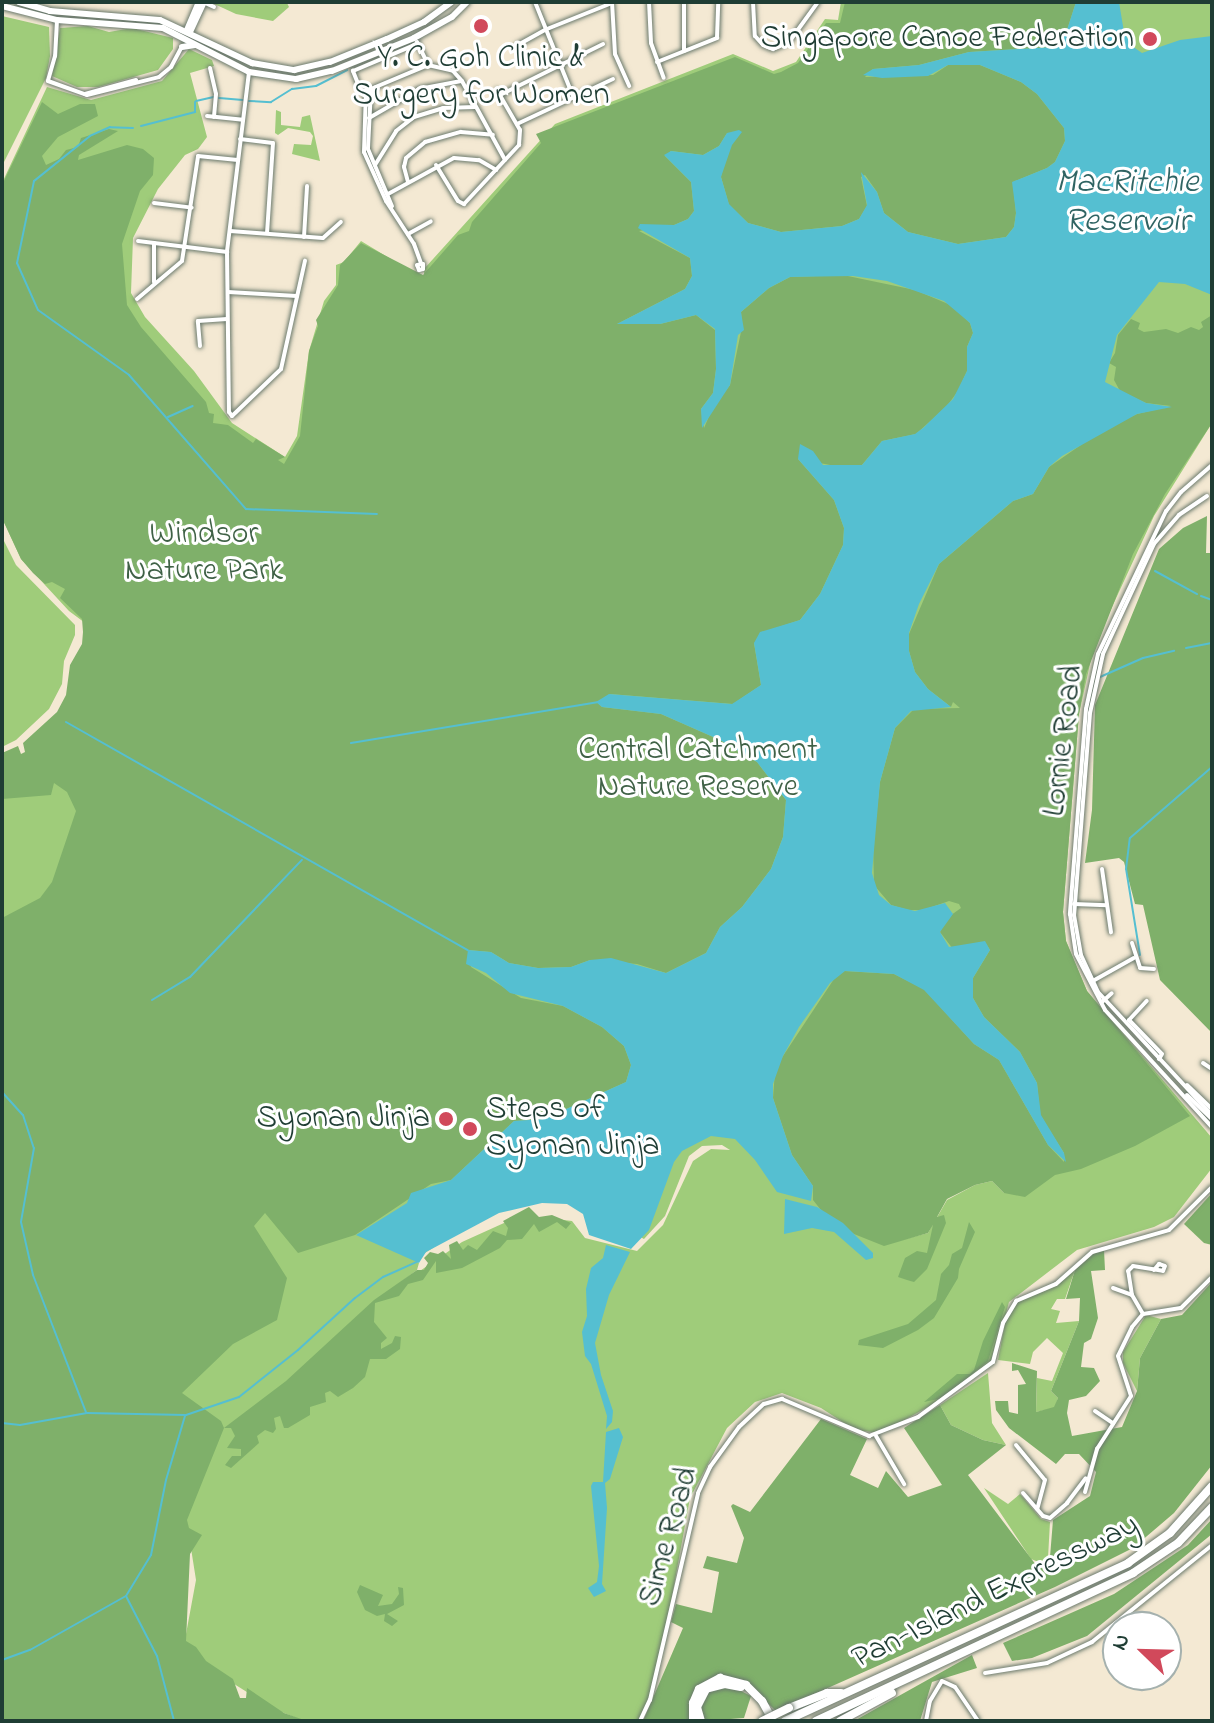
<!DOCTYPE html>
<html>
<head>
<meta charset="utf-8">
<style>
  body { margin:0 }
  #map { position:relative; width:1214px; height:1723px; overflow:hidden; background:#f4e9d3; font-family:"Indie Flower",sans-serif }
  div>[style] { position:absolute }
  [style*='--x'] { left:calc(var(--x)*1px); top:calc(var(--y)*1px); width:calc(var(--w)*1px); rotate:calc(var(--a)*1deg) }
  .green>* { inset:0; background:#9fcc7a }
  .forest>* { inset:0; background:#7fb06a }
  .water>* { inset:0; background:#55bfd1 }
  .stream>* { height:2px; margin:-1px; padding:0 1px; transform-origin:1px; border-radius:1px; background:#55bfd1 }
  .roads { filter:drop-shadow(0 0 2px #6a796c) drop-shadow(0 0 2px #6a796c) }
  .minor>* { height:4px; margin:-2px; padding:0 2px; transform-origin:2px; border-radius:2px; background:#fff }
  .major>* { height:6px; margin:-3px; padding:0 3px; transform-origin:3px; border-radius:3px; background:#fff }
  .highway>* { height:8px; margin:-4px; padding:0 4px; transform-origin:4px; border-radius:4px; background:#fff }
  .bridges { filter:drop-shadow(0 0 2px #6a796c) drop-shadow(0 0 2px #6a796c) }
  .highway-bridge>* { height:8px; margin:-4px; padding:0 4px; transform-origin:4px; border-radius:4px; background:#fff }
  .dots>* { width:22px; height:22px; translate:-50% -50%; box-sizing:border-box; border:4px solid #fff; border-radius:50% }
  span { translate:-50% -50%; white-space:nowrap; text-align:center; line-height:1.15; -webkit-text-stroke:6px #fff; paint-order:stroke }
  .poi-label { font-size:32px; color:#1f3d34 }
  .right { translate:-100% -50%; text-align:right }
  .left { translate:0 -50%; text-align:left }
  .park-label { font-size:32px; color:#3f6146 }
  .street-label { font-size:32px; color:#1f3d34 }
  .water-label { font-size:34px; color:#2f6463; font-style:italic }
  .frame { position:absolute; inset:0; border:4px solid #1f3d34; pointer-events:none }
  .north { position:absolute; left:1102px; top:1611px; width:80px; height:80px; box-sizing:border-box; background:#fff; border:2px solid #a5b1ae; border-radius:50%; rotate:293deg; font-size:22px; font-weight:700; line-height:32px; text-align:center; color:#1f3d34 }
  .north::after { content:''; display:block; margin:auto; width:28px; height:36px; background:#d1495b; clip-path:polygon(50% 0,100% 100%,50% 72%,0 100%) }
</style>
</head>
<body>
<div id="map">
  <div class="green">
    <i style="clip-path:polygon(210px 2px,287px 3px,289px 7px,273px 21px,236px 14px)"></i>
    <i style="clip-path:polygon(evenodd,841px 2px,1212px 2px,1212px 423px,1154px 516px,1094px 646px,1079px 714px,1063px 912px,1066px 941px,1087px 991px,1212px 1138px,1212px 1168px,1174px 1217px,1154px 1227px,1077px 1250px,1009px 1302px,993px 1363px,944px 1398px,881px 1433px,855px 1430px,821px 1408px,782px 1393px,755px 1402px,727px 1428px,690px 1498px,664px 1640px,647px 1705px,638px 1721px,304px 1721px,274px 1709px,223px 1677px,2px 1721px,2px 764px,195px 705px,69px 611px,21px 559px,2px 518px,2px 183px,47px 87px,91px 100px,162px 81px,189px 49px,212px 60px,214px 66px,190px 73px,207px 137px,198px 149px,185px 155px,158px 189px,133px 238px,131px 293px,145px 317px,194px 371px,232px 423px,285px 457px,297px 436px,309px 351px,324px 301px,336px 285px,336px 265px,344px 262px,361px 241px,424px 279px,424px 269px,555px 124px,733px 54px,773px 71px,796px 62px,825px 19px,838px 20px,841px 2px,722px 1145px,730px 1150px,711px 1149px,693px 1161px,663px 1225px,637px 1251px,585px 1238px,572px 1221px,538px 1217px,504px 1223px,462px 1242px,369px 1306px,417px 1270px,419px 1263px,414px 1260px,492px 1210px,560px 1199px,587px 1208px,644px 1239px,665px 1216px,689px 1156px,702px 1146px,722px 1145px,841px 2px,1002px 1176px,1004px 1193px,992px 1181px,975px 1185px,947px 1200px,928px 1233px,894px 1242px,966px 1183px,1002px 1176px,841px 2px,187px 1523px,196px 1580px,186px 1634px,149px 1566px,187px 1523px)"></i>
    <i style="clip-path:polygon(2px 16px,49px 27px,50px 56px,46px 78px,2px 166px)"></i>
    <i style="clip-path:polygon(88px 26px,109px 32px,132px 28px,173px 38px,173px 49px,158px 70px,98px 87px,77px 87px,52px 76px,60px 28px)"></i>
    <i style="clip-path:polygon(276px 110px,281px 112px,281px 125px,300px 127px,302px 117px,310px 115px,320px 161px,292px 154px,294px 144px,311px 145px,313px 136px,310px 132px,288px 128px,278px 135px,275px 133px)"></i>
    <i style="clip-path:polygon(2px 537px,16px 565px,75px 625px,75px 635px,64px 661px,62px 684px,49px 709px,16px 740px,2px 747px)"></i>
    <i style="clip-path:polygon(1075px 1270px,1065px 1299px,1057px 1299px,1051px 1309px,1060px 1311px,1056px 1323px,1079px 1321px,1051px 1391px,1058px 1398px,1055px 1408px,1036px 1412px,1037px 1378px,1052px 1381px,1063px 1353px,1047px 1338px,1033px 1352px,1030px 1364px,998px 1360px,1005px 1323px,1017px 1302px,1056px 1286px)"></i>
    <i style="clip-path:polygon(1146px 1315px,1161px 1319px,1140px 1358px,1137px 1391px,1123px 1363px,1123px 1352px)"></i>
    <i style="clip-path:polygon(988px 1373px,992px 1423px,1006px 1445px,983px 1440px,951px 1425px,940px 1405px)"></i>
    <i style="clip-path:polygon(984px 1488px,1008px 1504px,1020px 1494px,1041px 1519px,1050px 1522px,1048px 1558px,1041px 1563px,1031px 1559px)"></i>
  </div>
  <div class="forest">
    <i style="clip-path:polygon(845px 2px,1076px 2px,1066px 33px,1053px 47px,969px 52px,919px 65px,873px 69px,865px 77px,933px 75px,948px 65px,980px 65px,1021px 82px,1037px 94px,1064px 128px,1065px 141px,1055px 162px,1047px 168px,1013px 182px,1016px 213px,1014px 227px,1006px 237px,958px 244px,908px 232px,884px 213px,877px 192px,865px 175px,861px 177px,867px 206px,859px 219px,842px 226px,781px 232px,748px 223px,729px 205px,721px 177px,727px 133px,719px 146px,703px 155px,671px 151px,665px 156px,691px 182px,694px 211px,688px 219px,674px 225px,639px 231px,690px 258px,692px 276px,685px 289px,617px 324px,660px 324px,696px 315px,715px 330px,716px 369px,713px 393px,701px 409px,704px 428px,713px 407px,730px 385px,742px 327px,741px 312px,769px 288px,790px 277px,843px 275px,915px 290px,953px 306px,970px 323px,973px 333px,967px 347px,967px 371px,958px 391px,947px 406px,916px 434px,882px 441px,862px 465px,841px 467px,798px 459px,834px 500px,844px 528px,843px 545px,820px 594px,800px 620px,776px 628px,754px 643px,761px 685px,733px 704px,610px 694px,597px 702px,602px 707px,661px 714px,720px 740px,757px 762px,786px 800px,783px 837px,771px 869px,742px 907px,720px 927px,706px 953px,666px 973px,637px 964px,590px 960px,571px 967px,538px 968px,509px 963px,491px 952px,468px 950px,471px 967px,521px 998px,563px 1006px,602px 1027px,624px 1046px,631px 1065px,626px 1082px,544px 1119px,514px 1121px,451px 1180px,431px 1184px,355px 1235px,298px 1253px,265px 1213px,254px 1226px,287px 1278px,277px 1320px,233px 1344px,182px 1393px,221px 1421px,224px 1428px,286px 1381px,374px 1300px,417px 1270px,424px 1270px,428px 1263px,424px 1258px,430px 1252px,438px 1254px,443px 1251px,451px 1259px,449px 1245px,457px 1241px,463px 1250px,468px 1245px,477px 1250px,493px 1231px,506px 1236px,508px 1228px,503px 1221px,529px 1207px,539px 1217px,552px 1215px,571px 1223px,566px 1229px,557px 1222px,539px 1232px,534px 1224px,522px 1239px,507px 1240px,500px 1248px,462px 1268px,436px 1273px,436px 1261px,423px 1280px,408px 1284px,399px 1296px,375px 1303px,374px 1322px,387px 1338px,381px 1343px,381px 1349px,392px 1343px,395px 1336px,401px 1337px,400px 1349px,386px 1359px,370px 1359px,365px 1377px,353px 1388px,338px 1397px,330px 1391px,325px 1393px,326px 1402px,310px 1407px,310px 1415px,288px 1428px,284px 1428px,280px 1416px,274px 1418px,276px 1429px,273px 1433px,265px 1430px,257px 1436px,259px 1443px,231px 1468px,225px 1465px,232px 1456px,241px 1456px,241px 1449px,227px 1448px,235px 1436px,231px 1428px,224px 1428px,187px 1520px,189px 1528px,202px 1535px,190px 1554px,186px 1641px,196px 1647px,206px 1661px,233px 1679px,240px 1698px,246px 1698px,247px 1688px,284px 1713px,307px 1721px,2px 1721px,2px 918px,40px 898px,52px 882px,76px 811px,67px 792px,54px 783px,51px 795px,2px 799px,2px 753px,18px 746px,21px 754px,25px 752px,23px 743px,57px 712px,66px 695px,70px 665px,82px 644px,83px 632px,82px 619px,60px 598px,65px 589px,52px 582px,45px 584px,33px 573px,21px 559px,2px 518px,2px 185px,42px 102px,58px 114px,80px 104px,95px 104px,98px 116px,58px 137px,42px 156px,46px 165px,59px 159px,66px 150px,78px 147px,81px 138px,109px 129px,118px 131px,79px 155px,78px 160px,127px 145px,143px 149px,154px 158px,153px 175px,140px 191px,122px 244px,127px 305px,141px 327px,206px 402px,209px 413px,214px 414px,213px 423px,228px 425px,253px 443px,256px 439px,285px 457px,278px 460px,284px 464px,300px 436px,309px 351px,318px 326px,316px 320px,338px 285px,340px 265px,361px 243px,423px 275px,458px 235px,469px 231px,472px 222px,541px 143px,536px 134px,735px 57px,774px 74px,781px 72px,798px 63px,826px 23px,840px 23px)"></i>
    <i style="clip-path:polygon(1212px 315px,1212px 423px,1165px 494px,1133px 554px,1086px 674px,1079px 714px,1063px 912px,1066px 941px,1087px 991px,1190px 1116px,1135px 1146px,1081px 1169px,1055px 1175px,1025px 1197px,1004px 1193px,992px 1181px,975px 1185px,947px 1199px,937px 1217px,944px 1215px,946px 1223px,927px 1269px,914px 1282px,907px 1280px,898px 1277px,905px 1258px,917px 1251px,927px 1253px,933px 1225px,928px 1233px,884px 1246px,854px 1234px,825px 1215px,813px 1200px,813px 1186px,792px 1155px,773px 1098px,775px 1071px,783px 1056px,836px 976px,844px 971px,894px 974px,924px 989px,974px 1044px,999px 1060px,1048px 1145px,1064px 1162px,1064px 1153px,1040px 1115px,1037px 1083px,1020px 1052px,984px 1017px,973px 998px,973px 978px,990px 950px,985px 942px,953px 949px,940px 932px,947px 918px,961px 908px,959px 904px,949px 901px,923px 910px,908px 910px,891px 905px,874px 885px,873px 844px,880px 782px,895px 728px,914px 709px,960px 708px,953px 702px,951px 707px,928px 689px,915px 672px,909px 651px,909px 634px,939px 564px,1013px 501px,1033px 494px,1049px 467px,1104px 429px,1137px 414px,1171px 406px,1146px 403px,1120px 391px,1114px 380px,1116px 367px,1109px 363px,1115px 353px,1118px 335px,1131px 319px,1140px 323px,1138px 329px,1144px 332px,1166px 329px,1178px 333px,1191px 327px,1199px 330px,1203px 327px,1201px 322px)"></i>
    <i style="clip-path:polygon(1207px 516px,1206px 553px,1212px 553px,1212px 1033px,1160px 980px,1143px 905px,1135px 904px,1124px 862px,1119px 858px,1085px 863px,1092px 810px,1095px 705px,1159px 549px,1183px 528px)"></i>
    <i style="clip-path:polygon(1212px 1193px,1212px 1245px,1204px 1243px,1184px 1224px)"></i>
    <i style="clip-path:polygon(969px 1222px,975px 1232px,959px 1269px,958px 1278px,934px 1318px,918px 1330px,883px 1348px,858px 1345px,859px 1340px,908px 1324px,936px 1300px,941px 1274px,949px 1265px,952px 1254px,962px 1248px)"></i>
    <i style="clip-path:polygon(1104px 1250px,1105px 1270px,1091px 1271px,1098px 1318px,1091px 1339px,1084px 1343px,1081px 1367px,1094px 1368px,1100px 1381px,1086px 1396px,1069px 1400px,1067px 1413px,1072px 1436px,1122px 1427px,1137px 1391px,1140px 1358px,1161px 1319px,1182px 1315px,1212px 1282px,1212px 1465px,1174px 1513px,1133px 1548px,1055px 1587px,776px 1711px,750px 1687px,707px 1685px,693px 1721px,643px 1721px,683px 1628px,671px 1622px,676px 1604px,712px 1613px,719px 1572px,703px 1568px,707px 1556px,737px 1563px,744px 1538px,731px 1506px,733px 1504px,750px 1512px,821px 1419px,867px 1439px,850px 1475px,878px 1488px,886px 1471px,908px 1497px,942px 1485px,904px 1428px,940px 1405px,951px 1425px,983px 1440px,1006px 1445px,968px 1475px,1039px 1569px,1050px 1557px,1053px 1520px,1090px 1496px,1096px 1472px,1079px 1454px,1065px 1454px,1056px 1464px,1009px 1428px,996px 1410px,995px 1401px,1008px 1401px,1009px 1412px,1018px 1414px,1018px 1385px,1026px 1384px,1018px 1370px,1012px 1371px,1012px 1363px,1037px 1371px,1036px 1412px,1054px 1407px,1058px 1398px,1051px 1391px,1079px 1321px,1080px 1298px,1066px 1299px,1075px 1270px,1093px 1254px)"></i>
    <i style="clip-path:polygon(1002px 1302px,1005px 1307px,988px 1361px,943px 1398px,924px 1402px,957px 1374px,970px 1374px,974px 1370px,983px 1341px)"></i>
    <i style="clip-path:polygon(1212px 1519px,1212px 1534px,1087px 1636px,1032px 1658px,1012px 1661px,1003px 1643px,1114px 1594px,1188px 1545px)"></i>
    <i style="clip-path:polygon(360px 1585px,383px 1595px,378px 1606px,392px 1604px,399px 1594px,398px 1587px,403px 1588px,404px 1605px,387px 1614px,398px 1621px,392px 1626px,384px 1621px,385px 1614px,377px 1616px,365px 1610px,357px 1592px)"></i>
    <i style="clip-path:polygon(972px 1655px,977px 1668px,932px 1682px,920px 1721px,854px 1721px)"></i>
    <i style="clip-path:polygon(715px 1687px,737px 1689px,751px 1696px,744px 1718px,704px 1721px,700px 1709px,704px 1695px)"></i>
  </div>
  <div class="water">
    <i style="clip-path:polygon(1076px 2px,1119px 2px,1124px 32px,1132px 46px,1142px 53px,1180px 40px,1212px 36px,1212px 295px,1185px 284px,1159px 282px,1117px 335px,1105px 382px,1146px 403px,1172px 407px,1137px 414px,1062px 456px,1049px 467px,1033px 494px,1013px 501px,939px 564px,919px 604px,909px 633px,909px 651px,915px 672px,928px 689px,951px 707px,911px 711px,895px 728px,880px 782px,872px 873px,879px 895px,891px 905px,915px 911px,945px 903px,953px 914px,940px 932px,949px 947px,985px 941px,990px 950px,973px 978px,973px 998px,984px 1017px,1020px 1052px,1037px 1083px,1041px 1115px,1064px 1153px,1066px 1162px,1048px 1145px,999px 1060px,974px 1044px,924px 990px,894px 974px,845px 971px,830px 983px,799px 1027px,783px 1056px,773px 1084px,773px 1098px,792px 1155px,813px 1186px,811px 1201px,777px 1192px,755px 1160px,735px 1139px,711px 1136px,682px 1151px,674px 1162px,649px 1230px,631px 1249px,589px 1235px,583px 1214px,567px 1204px,542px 1203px,499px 1213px,426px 1252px,419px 1263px,356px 1235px,407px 1203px,411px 1193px,451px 1180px,514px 1121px,544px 1119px,626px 1082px,631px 1065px,624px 1046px,602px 1027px,563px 1006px,510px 993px,486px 973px,466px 964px,468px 950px,491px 952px,509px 963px,538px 968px,571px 967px,590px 960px,611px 958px,666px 973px,706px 953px,720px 927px,742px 907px,771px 869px,783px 837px,786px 800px,757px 762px,720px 740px,661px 714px,602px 707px,596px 702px,609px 694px,732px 704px,761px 685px,754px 643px,760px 632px,800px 620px,820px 594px,843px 545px,844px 528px,834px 500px,798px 459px,800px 444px,813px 451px,823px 465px,862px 465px,882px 441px,915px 434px,923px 428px,953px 399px,967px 371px,967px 347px,973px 333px,970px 323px,944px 301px,887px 281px,853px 276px,790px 277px,769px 288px,741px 312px,744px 330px,738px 335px,730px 385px,702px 428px,701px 409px,713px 393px,716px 369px,715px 329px,696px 315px,660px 324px,617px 324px,685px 289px,692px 276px,690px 258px,638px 228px,640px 224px,674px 225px,688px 219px,694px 211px,691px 182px,664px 155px,671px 151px,703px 155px,719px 146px,727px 133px,739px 130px,742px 132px,732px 145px,721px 177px,729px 204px,748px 223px,781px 232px,842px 226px,859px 219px,867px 205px,861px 172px,877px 192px,884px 213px,908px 232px,958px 244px,1006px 237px,1014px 227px,1016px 213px,1012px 182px,1047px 168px,1055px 162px,1065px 141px,1064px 128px,1037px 94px,1021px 82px,980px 65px,948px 65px,928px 76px,882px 78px,863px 75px,873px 69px,919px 65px,969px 52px,1053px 47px,1066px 33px)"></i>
    <i style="clip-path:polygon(785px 1199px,817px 1207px,843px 1223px,873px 1253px,873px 1258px,866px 1260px,834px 1232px,812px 1228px,784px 1234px)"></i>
    <i style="clip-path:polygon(606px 1245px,630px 1252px,609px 1295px,595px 1343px,601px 1375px,613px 1411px,612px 1422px,606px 1429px,607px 1416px,591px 1364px,585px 1356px,582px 1332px,587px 1316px,586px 1289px,591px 1268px,603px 1258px)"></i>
    <i style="clip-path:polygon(619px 1428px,623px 1437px,610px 1479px,605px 1483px,607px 1508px,602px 1584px,606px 1591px,594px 1597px,588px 1588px,597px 1582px,599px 1566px,591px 1486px,593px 1482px,603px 1482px,606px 1432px)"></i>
  </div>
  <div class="stream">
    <i style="--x:219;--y:98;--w:24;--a:5"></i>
    <i style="--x:196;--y:101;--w:18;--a:-13"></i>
    <i style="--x:249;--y:101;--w:22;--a:3"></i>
    <i style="--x:271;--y:102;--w:25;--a:-32"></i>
    <i style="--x:292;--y:89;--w:24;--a:-7"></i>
    <i style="--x:316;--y:86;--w:35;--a:-27"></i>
    <i style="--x:141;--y:126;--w:56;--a:-14.5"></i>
    <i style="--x:195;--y:112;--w:10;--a:-90"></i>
    <i style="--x:133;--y:128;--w:23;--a:-178"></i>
    <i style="--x:110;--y:127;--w:22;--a:156"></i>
    <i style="--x:90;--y:136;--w:72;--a:141.2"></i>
    <i style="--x:34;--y:181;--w:84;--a:101.7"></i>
    <i style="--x:17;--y:263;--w:51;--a:65.9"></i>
    <i style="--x:38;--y:310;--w:112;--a:35.5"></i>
    <i style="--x:129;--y:375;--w:178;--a:48.9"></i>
    <i style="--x:246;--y:509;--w:131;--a:2.2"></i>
    <i style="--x:168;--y:417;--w:27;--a:-24"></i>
    <i style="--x:1155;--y:571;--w:48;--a:28.7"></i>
    <i style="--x:1201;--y:596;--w:12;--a:20"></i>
    <i style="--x:1186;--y:648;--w:26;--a:-11"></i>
    <i style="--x:1100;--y:677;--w:47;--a:-23.8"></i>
    <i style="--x:1143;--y:658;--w:32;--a:-13"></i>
    <i style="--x:66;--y:722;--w:462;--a:29.6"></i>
    <i style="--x:351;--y:743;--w:251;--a:-9.4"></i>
    <i style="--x:1140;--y:955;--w:87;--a:-99.2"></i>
    <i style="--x:1126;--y:869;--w:31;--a:-83"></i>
    <i style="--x:1130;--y:838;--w:108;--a:-40.9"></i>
    <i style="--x:152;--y:1000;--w:44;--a:-31.2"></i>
    <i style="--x:190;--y:977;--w:162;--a:-46.3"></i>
    <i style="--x:2;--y:1092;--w:31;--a:48"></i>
    <i style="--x:23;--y:1115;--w:35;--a:72"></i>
    <i style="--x:34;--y:1148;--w:75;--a:100"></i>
    <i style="--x:21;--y:1222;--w:54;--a:77.2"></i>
    <i style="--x:33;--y:1275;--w:147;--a:68.9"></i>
    <i style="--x:2;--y:1423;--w:18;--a:6"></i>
    <i style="--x:20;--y:1425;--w:68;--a:-10.2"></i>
    <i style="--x:87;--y:1413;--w:99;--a:1.2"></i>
    <i style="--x:186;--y:1415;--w:56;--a:-18.8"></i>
    <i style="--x:239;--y:1397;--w:75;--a:-38.5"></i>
    <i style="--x:298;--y:1350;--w:77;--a:-42.4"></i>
    <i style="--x:355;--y:1298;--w:35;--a:-37"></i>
    <i style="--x:383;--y:1277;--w:37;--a:-24"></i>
    <i style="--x:126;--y:1596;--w:68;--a:62.7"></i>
    <i style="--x:157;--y:1656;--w:67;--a:75.3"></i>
    <i style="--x:2;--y:1660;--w:30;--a:-20"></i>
    <i style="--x:30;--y:1650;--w:110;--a:-29.4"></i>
    <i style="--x:126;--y:1596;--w:48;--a:-58.6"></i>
    <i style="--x:151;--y:1555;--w:76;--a:-78.7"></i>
    <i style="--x:166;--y:1480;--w:67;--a:-73.5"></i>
  </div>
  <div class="roads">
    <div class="minor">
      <i style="--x:203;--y:2;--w:12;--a:24"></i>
      <i style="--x:535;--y:2;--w:101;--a:68"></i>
      <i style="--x:612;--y:2;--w:52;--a:86.7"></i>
      <i style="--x:615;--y:54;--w:35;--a:66"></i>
      <i style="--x:649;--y:2;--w:41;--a:87.2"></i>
      <i style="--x:651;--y:43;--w:37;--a:70"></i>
      <i style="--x:684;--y:2;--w:49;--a:90"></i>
      <i style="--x:753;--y:2;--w:34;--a:87"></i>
      <i style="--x:755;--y:36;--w:12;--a:48"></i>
      <i style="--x:763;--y:45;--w:11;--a:22"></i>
      <i style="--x:773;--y:49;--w:17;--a:-24"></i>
      <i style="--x:789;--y:42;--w:49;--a:-54.1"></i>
      <i style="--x:57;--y:20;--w:36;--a:93"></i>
      <i style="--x:55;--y:56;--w:26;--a:106"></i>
      <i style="--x:48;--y:81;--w:41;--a:19.7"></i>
      <i style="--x:87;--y:95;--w:74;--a:-14"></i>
      <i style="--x:159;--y:77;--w:16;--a:-40"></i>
      <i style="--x:171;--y:67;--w:21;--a:-62"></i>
      <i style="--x:417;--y:42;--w:25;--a:64"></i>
      <i style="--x:516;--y:46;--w:35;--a:-29"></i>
      <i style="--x:547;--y:29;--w:70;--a:-21.8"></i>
      <i style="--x:657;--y:62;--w:65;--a:-21.8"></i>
      <i style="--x:717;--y:38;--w:36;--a:-88"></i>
      <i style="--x:210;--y:68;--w:27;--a:77"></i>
      <i style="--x:216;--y:94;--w:23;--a:95"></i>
      <i style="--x:249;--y:72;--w:181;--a:97"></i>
      <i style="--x:227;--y:252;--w:160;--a:89.3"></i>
      <i style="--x:229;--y:412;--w:5;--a:53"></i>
      <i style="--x:232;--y:416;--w:68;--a:-43.8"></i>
      <i style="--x:281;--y:369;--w:111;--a:-77.5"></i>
      <i style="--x:371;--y:89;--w:60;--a:92.9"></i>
      <i style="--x:368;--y:149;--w:62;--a:67.2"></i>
      <i style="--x:366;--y:91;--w:67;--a:-22.8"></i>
      <i style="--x:428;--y:65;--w:26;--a:13"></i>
      <i style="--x:453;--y:71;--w:13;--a:48"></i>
      <i style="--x:462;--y:81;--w:90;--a:61.4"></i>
      <i style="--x:366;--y:91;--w:61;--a:91.9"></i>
      <i style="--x:364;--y:152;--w:54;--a:65.8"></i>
      <i style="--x:386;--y:201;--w:51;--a:56.9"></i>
      <i style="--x:414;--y:244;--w:20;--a:70"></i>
      <i style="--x:366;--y:91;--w:5;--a:180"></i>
      <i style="--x:361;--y:91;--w:22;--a:-112"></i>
      <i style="--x:353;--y:71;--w:69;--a:-22.9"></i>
      <i style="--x:85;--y:94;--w:53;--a:-15.4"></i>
      <i style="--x:500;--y:95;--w:115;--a:-26.3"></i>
      <i style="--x:207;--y:116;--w:36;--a:6"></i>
      <i style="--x:369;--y:118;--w:58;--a:-30.1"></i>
      <i style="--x:419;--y:89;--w:43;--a:-10.8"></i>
      <i style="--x:517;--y:124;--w:106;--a:-25.1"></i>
      <i style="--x:240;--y:139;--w:33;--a:7"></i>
      <i style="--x:273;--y:143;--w:90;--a:93.8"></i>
      <i style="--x:375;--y:165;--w:40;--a:-58"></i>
      <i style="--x:396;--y:131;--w:23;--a:-38"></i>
      <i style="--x:414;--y:117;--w:30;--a:-17"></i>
      <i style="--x:443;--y:108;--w:32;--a:-2"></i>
      <i style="--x:436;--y:165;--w:42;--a:58.6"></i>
      <i style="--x:458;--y:201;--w:7;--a:27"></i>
      <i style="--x:464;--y:204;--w:81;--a:-47"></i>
      <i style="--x:519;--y:145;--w:15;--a:-86"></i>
      <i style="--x:520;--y:130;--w:46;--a:-119.9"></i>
      <i style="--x:408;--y:182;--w:16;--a:-105"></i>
      <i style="--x:404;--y:167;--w:9;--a:-77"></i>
      <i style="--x:406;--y:158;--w:25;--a:-40"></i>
      <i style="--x:425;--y:142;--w:37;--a:-16"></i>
      <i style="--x:461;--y:132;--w:32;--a:5"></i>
      <i style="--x:388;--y:194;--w:75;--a:-28.6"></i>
      <i style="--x:454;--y:158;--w:25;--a:5"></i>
      <i style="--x:479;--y:160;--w:20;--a:30"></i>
      <i style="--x:154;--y:203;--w:38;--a:7"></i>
      <i style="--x:230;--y:231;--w:93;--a:4.3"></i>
      <i style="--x:323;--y:238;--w:24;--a:-42"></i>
      <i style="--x:408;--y:234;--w:26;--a:-29"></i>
      <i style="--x:304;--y:237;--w:51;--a:-86.6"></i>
      <i style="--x:138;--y:241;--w:90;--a:7"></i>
      <i style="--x:154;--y:243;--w:39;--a:90"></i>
      <i style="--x:423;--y:264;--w:5;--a:90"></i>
      <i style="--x:423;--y:269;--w:4;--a:166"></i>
      <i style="--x:419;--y:270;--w:5;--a:-112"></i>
      <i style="--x:417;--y:265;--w:6;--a:-9"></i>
      <i style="--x:228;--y:292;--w:69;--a:3.3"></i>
      <i style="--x:137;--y:299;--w:59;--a:-40.2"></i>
      <i style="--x:182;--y:261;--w:106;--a:-81.3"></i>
      <i style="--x:198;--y:156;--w:40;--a:5.7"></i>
      <i style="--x:200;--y:346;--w:25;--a:-95"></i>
      <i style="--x:198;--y:321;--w:29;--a:-4"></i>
      <i style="--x:1212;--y:465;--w:41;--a:138.9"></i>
      <i style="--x:1181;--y:492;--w:24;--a:128"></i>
      <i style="--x:1166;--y:511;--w:158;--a:115.4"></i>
      <i style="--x:1098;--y:654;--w:56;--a:102.3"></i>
      <i style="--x:1086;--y:709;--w:206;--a:94.5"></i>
      <i style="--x:1070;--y:914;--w:40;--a:81.5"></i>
      <i style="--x:1076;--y:954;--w:63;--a:62.6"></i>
      <i style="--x:1105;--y:1010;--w:159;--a:47.6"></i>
      <i style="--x:1207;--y:496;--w:34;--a:146"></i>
      <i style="--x:1179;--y:515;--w:38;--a:131"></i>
      <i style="--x:1154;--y:544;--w:121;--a:114.9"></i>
      <i style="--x:1103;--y:654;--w:60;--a:102.4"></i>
      <i style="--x:1090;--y:713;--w:203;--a:94.5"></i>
      <i style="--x:1074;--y:915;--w:41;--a:80.1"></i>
      <i style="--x:1081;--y:955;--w:41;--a:65.3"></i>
      <i style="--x:1098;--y:992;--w:168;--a:47.2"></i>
      <i style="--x:1102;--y:869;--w:64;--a:81.9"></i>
      <i style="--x:1074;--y:904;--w:33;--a:2"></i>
      <i style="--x:1132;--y:943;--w:26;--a:72"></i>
      <i style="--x:1140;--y:968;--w:14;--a:4"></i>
      <i style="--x:1091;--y:982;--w:49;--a:-29.2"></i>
      <i style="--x:1102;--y:1002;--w:13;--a:-42"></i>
      <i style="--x:1129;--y:1020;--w:47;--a:45.9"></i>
      <i style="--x:1162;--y:1054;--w:6;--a:121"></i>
      <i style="--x:1129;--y:1020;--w:26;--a:-47"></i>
      <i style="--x:1203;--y:1063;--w:11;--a:34"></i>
      <i style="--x:1187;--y:1085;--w:35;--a:44"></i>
      <i style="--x:1187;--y:1095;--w:35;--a:44"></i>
      <i style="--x:1154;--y:1270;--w:8;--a:-50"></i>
      <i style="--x:1159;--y:1264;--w:6;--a:18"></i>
      <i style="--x:1113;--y:1288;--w:20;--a:20"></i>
      <i style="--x:1143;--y:1314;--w:22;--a:-120"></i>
      <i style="--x:1132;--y:1295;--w:24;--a:-99"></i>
      <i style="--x:1128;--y:1271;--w:7;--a:-45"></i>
      <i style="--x:1133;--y:1266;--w:30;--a:9"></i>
      <i style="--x:1163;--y:1271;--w:5;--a:-68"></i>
      <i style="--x:1095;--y:1411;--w:22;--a:34"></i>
      <i style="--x:876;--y:1436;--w:56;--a:59.7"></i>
      <i style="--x:1016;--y:1445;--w:45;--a:50.4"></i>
      <i style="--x:1045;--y:1480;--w:30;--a:105"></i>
      <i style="--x:1085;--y:1492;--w:45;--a:-74.4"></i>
      <i style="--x:1097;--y:1449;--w:63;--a:-57.3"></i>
      <i style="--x:1131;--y:1396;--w:42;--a:-108"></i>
      <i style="--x:1118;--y:1356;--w:32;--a:-64"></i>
      <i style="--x:1132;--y:1327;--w:17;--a:-50"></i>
      <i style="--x:1143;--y:1314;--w:38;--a:-9"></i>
      <i style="--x:1181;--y:1308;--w:44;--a:-45"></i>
      <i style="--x:1023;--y:1493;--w:30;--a:49"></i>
      <i style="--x:1043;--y:1516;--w:7;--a:16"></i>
      <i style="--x:1050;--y:1518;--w:23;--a:-41"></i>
      <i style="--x:1067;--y:1503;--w:31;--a:-53"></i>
      <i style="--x:985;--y:1673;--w:63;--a:-9.2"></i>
      <i style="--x:1047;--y:1663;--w:50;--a:-25"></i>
      <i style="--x:1092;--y:1642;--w:154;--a:-38.9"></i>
      <i style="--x:640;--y:1721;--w:23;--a:-65"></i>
      <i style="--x:650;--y:1700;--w:212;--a:-76.9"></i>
      <i style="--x:698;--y:1493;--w:29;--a:-65"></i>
      <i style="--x:710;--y:1467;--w:49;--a:-54.1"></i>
      <i style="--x:739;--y:1427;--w:34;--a:-43"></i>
      <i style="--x:764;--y:1404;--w:19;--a:-16"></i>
      <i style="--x:782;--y:1399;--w:95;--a:23"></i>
      <i style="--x:869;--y:1436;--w:53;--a:-21.2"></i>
      <i style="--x:918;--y:1417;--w:93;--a:-36.3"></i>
      <i style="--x:993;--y:1362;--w:40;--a:-75.6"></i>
      <i style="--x:1003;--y:1323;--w:26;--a:-59"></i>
      <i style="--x:1016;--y:1301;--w:43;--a:-23"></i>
      <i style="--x:1056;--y:1284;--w:48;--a:-41.6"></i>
      <i style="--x:1092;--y:1252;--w:80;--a:-15.9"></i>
      <i style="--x:1169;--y:1230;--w:61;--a:-45"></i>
      <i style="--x:926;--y:1721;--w:20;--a:-79"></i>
      <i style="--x:930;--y:1701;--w:23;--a:-59"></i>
      <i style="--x:942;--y:1681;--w:14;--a:25"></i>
      <i style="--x:955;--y:1687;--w:41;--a:55.9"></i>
    </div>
    <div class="major">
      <i style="--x:19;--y:2;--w:32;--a:16"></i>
      <i style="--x:50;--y:11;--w:110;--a:4.7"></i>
      <i style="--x:160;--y:20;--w:102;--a:25.1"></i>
      <i style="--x:252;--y:63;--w:43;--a:9.5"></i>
      <i style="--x:294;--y:70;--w:37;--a:-13"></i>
      <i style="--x:330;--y:62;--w:61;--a:-22"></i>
      <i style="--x:387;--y:39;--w:41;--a:-24.7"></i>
      <i style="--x:424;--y:22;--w:34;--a:-36"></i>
      <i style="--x:2;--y:6;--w:57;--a:14.3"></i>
      <i style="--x:57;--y:20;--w:106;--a:4.3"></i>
      <i style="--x:163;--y:28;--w:97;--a:27.1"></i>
      <i style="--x:249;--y:72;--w:48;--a:8.5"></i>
      <i style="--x:296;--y:79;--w:37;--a:-13"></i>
      <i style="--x:332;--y:71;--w:88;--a:-21.9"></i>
      <i style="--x:414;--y:38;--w:43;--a:-28.9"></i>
      <i style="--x:452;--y:17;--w:21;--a:-45"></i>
      <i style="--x:187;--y:30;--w:30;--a:-67"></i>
      <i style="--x:190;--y:32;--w:33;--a:-65"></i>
      <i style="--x:182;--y:47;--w:13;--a:-9"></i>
    </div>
    <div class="highway">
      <i style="--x:789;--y:1708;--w:41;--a:-21.5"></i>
      <i style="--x:827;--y:1693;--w:14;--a:0"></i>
      <i style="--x:693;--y:1721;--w:18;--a:-90"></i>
      <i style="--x:693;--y:1703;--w:15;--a:-67"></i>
      <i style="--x:699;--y:1689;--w:24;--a:-28"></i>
      <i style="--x:720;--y:1678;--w:27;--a:15"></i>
      <i style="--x:746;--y:1685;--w:23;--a:45"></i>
      <i style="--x:762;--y:1701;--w:23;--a:61"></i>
      <i style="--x:701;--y:1721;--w:15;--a:-106"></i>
      <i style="--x:697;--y:1707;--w:20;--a:-63"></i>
      <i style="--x:706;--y:1689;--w:20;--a:-15"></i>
      <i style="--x:725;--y:1684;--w:16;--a:11"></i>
      <i style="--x:785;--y:1721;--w:378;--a:-24.7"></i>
      <i style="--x:1128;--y:1563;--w:52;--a:-35.5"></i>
      <i style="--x:1170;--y:1533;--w:63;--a:-48.2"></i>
      <i style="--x:816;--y:1721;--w:350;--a:-25"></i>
      <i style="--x:1133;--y:1573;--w:54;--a:-33.7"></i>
      <i style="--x:1178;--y:1543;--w:50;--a:-46.6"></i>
      <i style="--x:840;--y:1721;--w:59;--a:-28.3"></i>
    </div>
  </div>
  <div class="bridges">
    <div class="highway-bridge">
      <i style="--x:762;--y:1721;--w:30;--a:-26"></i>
    </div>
  </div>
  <div class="dots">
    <i style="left:481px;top:26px;background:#d1495b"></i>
    <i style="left:1150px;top:39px;background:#d1495b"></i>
    <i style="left:446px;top:1119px;background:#d1495b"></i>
    <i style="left:470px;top:1129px;background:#d1495b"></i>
  </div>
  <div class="poi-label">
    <span class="right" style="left:1134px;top:39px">Singapore Canoe Federation</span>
    <span style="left:481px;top:78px">Y. C. Goh Clinic &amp;<br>Surgery for Women</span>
    <span class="left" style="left:486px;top:1129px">Steps of<br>Syonan Jinja</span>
    <span class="right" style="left:430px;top:1119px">Syonan Jinja</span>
  </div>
  <div class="park-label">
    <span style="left:204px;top:554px">Windsor<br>Nature Park</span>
    <span style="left:698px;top:770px">Central Catchment<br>Nature Reserve</span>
  </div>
  <div class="street-label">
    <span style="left:1065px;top:741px;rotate:-83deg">Lornie Road</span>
    <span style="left:670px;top:1537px;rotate:-74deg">Sime Road</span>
    <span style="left:996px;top:1593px;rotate:-26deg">Pan-Island Expressway</span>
  </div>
  <div class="water-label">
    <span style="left:1127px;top:203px">MacRitchie<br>Reservoir</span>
  </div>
  <div class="frame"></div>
  <div class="north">N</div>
</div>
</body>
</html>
